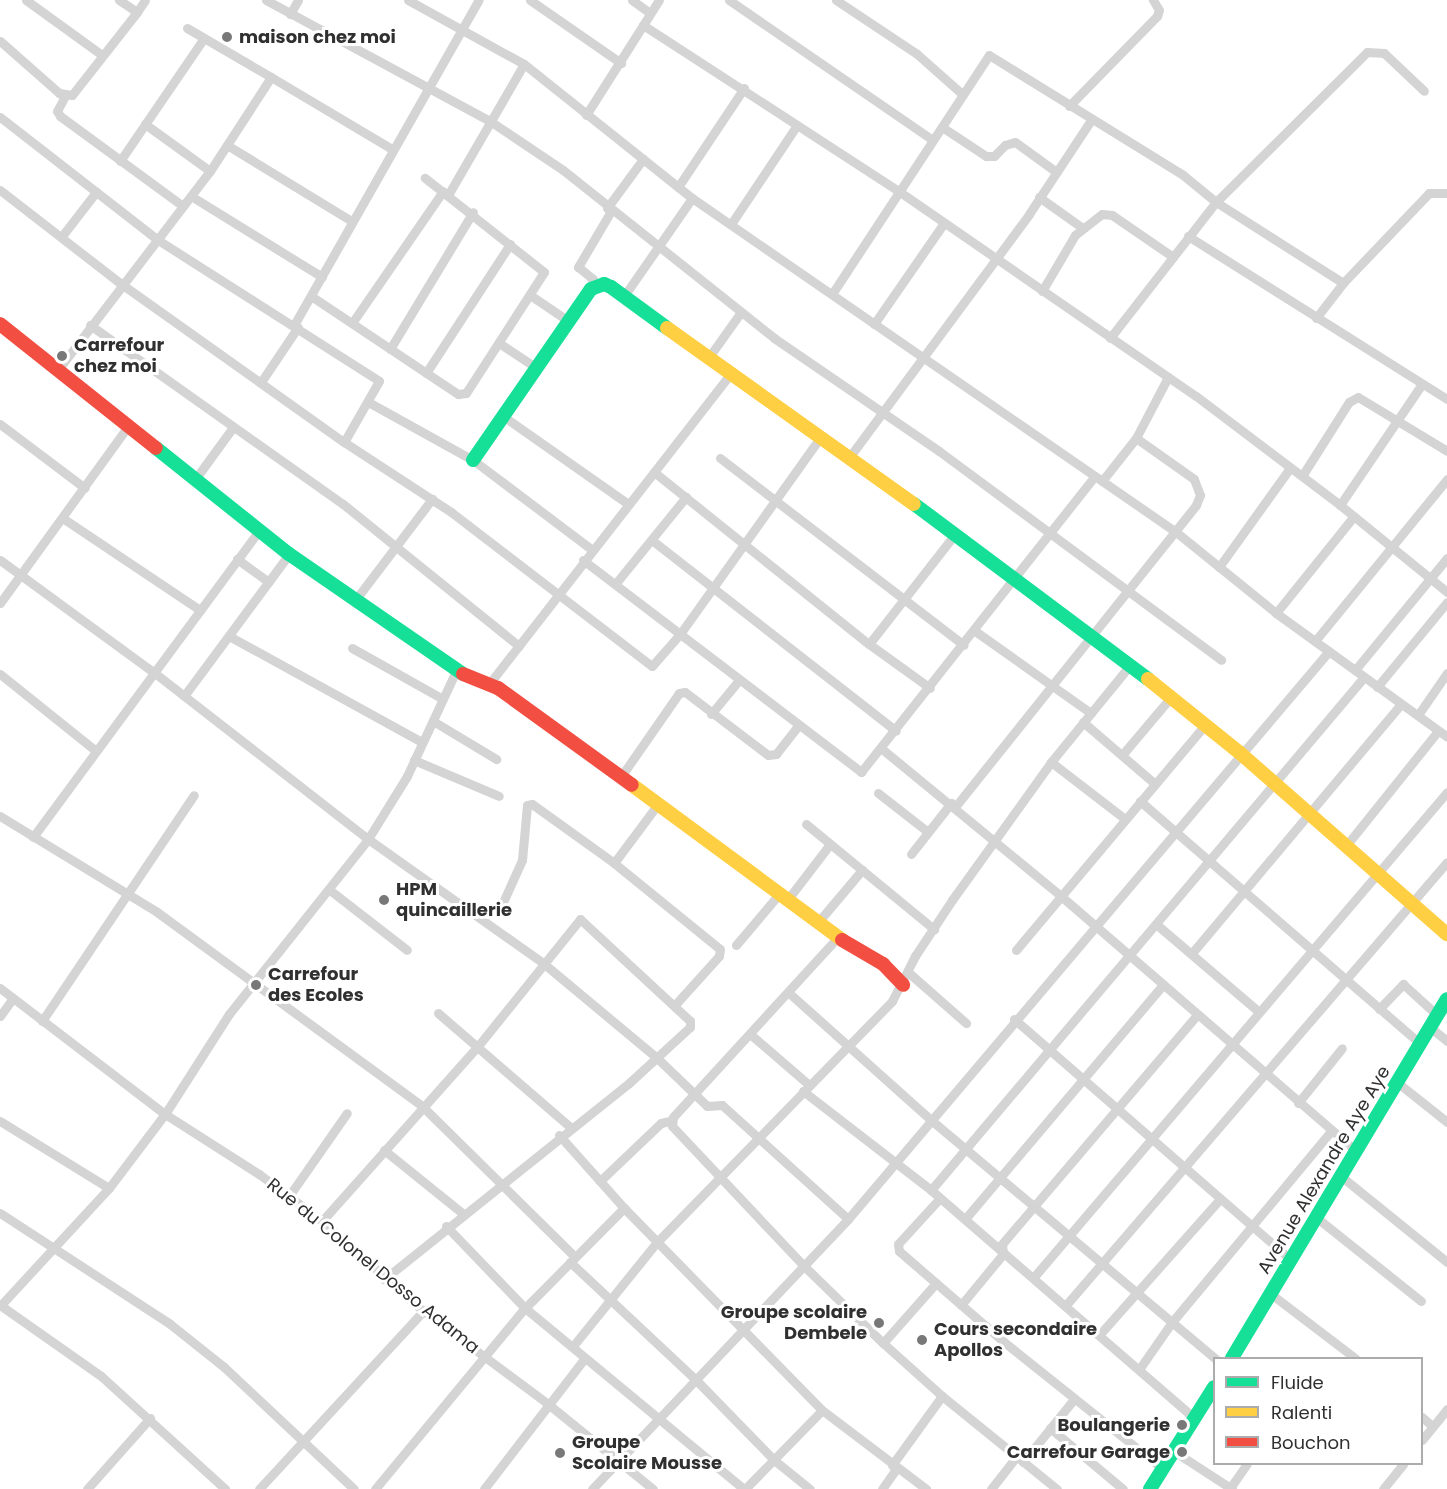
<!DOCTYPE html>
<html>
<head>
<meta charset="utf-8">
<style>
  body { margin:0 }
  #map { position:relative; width:1447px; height:1489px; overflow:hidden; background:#fff; font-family:Poppins,sans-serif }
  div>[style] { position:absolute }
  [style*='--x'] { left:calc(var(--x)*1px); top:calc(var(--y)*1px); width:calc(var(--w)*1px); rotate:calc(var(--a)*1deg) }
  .street>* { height:9px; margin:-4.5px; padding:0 4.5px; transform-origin:4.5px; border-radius:4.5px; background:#d4d4d4 }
  .fast>* { height:14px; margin:-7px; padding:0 7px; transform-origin:7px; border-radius:7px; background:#16e098 }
  .slow>* { height:14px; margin:-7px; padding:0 7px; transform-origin:7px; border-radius:7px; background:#ffcf43 }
  .jam>* { height:14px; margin:-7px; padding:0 7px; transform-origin:7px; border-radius:7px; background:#f24e42 }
  .dots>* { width:16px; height:16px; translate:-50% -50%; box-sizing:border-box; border:3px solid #fff; border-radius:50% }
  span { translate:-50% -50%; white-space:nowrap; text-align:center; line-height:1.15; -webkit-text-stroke:6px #fff; paint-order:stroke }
  .poi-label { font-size:18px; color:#303030; font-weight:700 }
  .left { translate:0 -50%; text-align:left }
  .right { translate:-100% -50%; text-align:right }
  .street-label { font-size:18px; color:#303030 }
  .legend { position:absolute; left:1213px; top:1357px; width:210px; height:108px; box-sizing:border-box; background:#fff; border:2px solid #acacac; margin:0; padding:8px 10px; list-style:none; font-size:18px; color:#303030 }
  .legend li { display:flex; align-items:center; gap:12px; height:30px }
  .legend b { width:30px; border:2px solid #acacac }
</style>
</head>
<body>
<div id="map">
  <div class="street">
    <i style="--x:26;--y:0;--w:94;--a:35.9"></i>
    <i style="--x:266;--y:0;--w:255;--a:28.4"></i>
    <i style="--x:490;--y:121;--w:88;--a:33.9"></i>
    <i style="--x:563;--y:170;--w:270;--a:38.5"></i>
    <i style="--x:774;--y:338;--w:200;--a:34.4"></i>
    <i style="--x:939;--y:451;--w:351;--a:36.5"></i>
    <i style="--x:408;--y:0;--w:132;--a:28.9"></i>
    <i style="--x:524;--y:64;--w:215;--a:38.6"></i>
    <i style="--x:692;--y:198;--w:588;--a:34.61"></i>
    <i style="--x:1176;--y:532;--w:129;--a:39"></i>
    <i style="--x:1276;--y:613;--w:211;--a:35.9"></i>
    <i style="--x:530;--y:0;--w:111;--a:34.7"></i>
    <i style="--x:632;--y:0;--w:22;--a:36"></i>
    <i style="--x:729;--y:0;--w:247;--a:34.5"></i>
    <i style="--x:836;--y:0;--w:97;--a:33.7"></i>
    <i style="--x:917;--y:54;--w:59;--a:41.6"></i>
    <i style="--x:137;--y:12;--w:14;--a:-56"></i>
    <i style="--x:290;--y:14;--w:16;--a:-60"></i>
    <i style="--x:643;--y:25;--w:306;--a:33"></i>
    <i style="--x:900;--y:192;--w:359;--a:34.6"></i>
    <i style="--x:1196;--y:396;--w:181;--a:37.1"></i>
    <i style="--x:1340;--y:505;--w:138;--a:39.1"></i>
    <i style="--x:187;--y:28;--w:97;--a:30.3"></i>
    <i style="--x:0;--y:41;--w:79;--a:41.4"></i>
    <i style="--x:59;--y:93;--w:13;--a:9"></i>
    <i style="--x:72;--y:95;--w:105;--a:-51.9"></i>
    <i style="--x:137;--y:12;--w:22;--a:-146"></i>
    <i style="--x:65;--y:96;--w:17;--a:118"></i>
    <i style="--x:57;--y:111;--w:6;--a:59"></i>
    <i style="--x:60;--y:116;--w:152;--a:36.2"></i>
    <i style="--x:1069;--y:106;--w:126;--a:-45.6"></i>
    <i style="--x:1157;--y:16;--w:6;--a:-72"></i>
    <i style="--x:1159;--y:10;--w:12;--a:-121"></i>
    <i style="--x:586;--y:115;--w:136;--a:-57.6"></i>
    <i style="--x:0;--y:117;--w:200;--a:37.9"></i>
    <i style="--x:158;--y:240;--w:262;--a:32.5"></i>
    <i style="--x:379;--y:381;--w:70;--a:119.8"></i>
    <i style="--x:145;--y:124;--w:80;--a:35.9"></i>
    <i style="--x:942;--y:127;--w:53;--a:33.4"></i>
    <i style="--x:986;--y:156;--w:8;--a:0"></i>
    <i style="--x:994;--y:156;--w:16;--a:-45"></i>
    <i style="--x:1005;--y:145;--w:10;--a:-17"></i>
    <i style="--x:1015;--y:142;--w:49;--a:35.9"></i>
    <i style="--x:227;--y:145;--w:144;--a:31.4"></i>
    <i style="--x:120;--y:161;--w:149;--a:-55.7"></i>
    <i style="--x:678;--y:187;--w:119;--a:-56.3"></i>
    <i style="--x:0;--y:190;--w:152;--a:37.8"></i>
    <i style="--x:120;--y:283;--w:275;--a:35.4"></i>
    <i style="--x:344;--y:442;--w:128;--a:33.2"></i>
    <i style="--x:451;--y:512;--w:253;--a:37.5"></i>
    <i style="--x:652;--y:666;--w:43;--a:-48.8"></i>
    <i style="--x:680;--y:634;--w:239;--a:-54.5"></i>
    <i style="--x:448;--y:195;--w:151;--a:-59.9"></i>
    <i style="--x:191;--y:196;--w:154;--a:31.7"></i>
    <i style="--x:1039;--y:197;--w:52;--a:35.5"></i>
    <i style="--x:607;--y:208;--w:61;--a:-53.7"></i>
    <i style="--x:731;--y:224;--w:119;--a:-56.3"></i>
    <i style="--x:62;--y:236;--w:56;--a:-52.3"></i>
    <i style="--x:1188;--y:236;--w:306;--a:32.2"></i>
    <i style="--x:591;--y:289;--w:10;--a:-79"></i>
    <i style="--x:593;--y:279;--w:19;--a:-141"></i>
    <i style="--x:578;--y:267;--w:65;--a:-59.5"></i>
    <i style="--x:1042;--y:291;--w:65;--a:-59.5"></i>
    <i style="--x:1075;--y:235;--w:34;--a:-38"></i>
    <i style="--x:1102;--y:214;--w:10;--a:6"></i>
    <i style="--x:1112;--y:215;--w:74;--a:34.5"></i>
    <i style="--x:832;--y:294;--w:286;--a:-56.7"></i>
    <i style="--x:989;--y:55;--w:228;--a:31.7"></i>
    <i style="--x:1183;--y:175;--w:43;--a:39.3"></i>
    <i style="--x:1216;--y:202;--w:151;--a:32.5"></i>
    <i style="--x:530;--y:295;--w:45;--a:34"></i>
    <i style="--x:311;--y:296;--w:177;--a:33.7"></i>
    <i style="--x:458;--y:394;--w:8;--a:-7"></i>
    <i style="--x:466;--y:393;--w:144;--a:-57.2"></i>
    <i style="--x:544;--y:272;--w:152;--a:-141.7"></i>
    <i style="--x:624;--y:296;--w:119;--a:-55.2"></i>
    <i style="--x:1316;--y:318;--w:44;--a:-52.4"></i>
    <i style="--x:1343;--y:283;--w:124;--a:-46.3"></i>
    <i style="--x:1429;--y:193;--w:18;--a:0"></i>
    <i style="--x:352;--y:323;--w:160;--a:-55.4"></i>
    <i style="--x:874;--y:324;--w:123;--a:-55.3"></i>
    <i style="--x:90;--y:325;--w:310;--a:35.3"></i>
    <i style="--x:343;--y:504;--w:226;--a:38.9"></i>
    <i style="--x:294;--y:325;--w:374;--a:-60.4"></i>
    <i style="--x:1110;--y:338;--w:172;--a:-52.1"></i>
    <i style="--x:1216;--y:202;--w:213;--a:-44.8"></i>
    <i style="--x:1367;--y:52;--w:17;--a:3"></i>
    <i style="--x:1384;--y:53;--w:55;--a:43.5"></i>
    <i style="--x:499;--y:343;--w:43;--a:33.7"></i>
    <i style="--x:390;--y:349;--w:160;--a:-58.8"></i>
    <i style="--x:709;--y:357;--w:55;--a:-54.6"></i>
    <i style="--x:57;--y:371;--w:252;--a:-52.6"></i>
    <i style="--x:210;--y:171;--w:112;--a:-57"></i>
    <i style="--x:271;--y:77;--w:141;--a:30.8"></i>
    <i style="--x:426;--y:373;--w:154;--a:-56.9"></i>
    <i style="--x:261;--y:382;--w:66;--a:-56.1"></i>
    <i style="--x:370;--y:403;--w:118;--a:29"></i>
    <i style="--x:473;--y:460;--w:148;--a:37"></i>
    <i style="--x:503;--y:416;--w:153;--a:35.1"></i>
    <i style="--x:0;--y:424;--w:106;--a:37"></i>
    <i style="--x:720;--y:458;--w:307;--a:37.5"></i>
    <i style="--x:848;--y:459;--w:305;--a:-53.5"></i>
    <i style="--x:1029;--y:214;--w:113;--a:-56.6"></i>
    <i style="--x:654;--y:472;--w:275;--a:38.7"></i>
    <i style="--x:869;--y:644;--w:75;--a:35.8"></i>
    <i style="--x:1302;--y:476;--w:88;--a:-57.6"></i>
    <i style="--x:1349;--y:402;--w:10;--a:-29"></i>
    <i style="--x:1358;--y:397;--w:104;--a:31.2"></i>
    <i style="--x:196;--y:478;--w:63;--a:-54"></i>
    <i style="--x:1102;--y:481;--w:55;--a:-51.7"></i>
    <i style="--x:1136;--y:438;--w:69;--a:-62.3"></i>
    <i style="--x:1340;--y:505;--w:146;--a:-55.9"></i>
    <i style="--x:64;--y:519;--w:164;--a:33.8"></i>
    <i style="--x:653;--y:541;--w:308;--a:38"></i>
    <i style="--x:237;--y:559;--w:39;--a:36"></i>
    <i style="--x:0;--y:560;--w:193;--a:36.2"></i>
    <i style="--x:156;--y:674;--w:269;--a:37.9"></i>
    <i style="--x:368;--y:839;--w:214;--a:35.3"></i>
    <i style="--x:543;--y:963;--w:148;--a:39.8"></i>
    <i style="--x:657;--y:1058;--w:69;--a:43.8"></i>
    <i style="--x:707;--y:1106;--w:15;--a:-4"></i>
    <i style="--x:722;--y:1105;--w:170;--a:42.1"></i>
    <i style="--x:583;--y:560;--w:350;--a:37.3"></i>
    <i style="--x:861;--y:772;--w:376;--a:-51.7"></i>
    <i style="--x:1219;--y:567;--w:122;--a:-54.4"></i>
    <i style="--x:616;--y:583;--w:111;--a:-50.9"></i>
    <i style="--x:356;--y:599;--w:126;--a:-52.8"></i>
    <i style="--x:0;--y:603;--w:218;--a:-54.1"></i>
    <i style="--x:1276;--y:613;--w:124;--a:-51.2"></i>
    <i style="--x:975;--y:631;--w:142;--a:35.3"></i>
    <i style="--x:229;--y:636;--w:220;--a:28.8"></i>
    <i style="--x:1315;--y:641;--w:209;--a:-50.8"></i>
    <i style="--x:869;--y:644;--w:140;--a:-52"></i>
    <i style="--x:352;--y:648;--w:104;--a:29.3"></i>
    <i style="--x:1355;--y:670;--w:145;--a:-50.6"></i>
    <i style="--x:0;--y:674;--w:123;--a:38.7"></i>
    <i style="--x:489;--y:684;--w:394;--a:-52.1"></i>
    <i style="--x:1377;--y:687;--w:110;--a:-50.5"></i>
    <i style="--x:184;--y:696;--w:177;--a:-53.5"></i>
    <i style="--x:711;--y:714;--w:44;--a:-50.5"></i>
    <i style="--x:1418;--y:715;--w:51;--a:-55.4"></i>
    <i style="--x:433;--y:721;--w:74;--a:31.1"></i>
    <i style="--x:1083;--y:722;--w:95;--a:40.7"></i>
    <i style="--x:882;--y:749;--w:233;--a:39.4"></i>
    <i style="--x:1062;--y:897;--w:390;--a:40.8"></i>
    <i style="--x:1122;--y:755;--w:76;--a:-49.8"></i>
    <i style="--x:414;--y:760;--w:92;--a:23"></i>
    <i style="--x:1051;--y:762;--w:93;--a:37.6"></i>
    <i style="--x:620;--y:778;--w:103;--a:-55.2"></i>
    <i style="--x:679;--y:693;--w:6;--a:-9"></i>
    <i style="--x:685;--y:692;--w:104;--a:37.2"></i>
    <i style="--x:768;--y:755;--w:8;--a:-7"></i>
    <i style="--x:776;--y:754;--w:34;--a:-52"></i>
    <i style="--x:878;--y:793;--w:63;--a:38"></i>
    <i style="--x:1140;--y:801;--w:371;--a:40.9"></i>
    <i style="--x:955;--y:807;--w:386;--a:-51.4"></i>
    <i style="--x:1196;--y:505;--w:11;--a:-68"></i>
    <i style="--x:1200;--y:495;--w:17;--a:-111"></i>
    <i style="--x:1194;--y:479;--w:71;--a:-144.7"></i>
    <i style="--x:0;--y:816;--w:184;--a:31.4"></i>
    <i style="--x:157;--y:912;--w:328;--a:36.2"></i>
    <i style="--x:422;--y:1106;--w:215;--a:44.6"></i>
    <i style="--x:806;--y:824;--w:166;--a:39.4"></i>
    <i style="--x:33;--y:837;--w:383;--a:-53.6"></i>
    <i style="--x:1345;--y:847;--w:149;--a:-51.3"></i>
    <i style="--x:911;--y:854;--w:65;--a:-51.9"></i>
    <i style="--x:614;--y:863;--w:74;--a:-53.3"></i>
    <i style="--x:331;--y:891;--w:96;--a:37.8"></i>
    <i style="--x:788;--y:899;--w:69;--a:-52.6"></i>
    <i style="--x:504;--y:900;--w:44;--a:-65.8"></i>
    <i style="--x:522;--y:860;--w:55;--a:-84.8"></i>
    <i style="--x:527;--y:805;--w:5;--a:-11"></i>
    <i style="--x:532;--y:804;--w:101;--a:35.7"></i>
    <i style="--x:614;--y:863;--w:136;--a:39.1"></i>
    <i style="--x:720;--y:949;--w:7;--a:98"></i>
    <i style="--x:719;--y:956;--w:67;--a:132"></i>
    <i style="--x:819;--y:921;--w:67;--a:-49.9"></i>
    <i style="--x:1156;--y:924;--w:134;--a:40.5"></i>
    <i style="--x:838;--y:937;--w:244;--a:132.5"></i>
    <i style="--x:673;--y:1117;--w:9;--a:96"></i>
    <i style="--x:672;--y:1126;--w:191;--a:46.7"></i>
    <i style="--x:803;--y:1265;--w:112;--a:44.3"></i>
    <i style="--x:883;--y:1343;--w:79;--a:41.9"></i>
    <i style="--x:942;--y:1396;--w:148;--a:39"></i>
    <i style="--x:736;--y:945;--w:68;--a:-49.8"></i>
    <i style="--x:1016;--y:950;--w:294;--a:-50"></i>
    <i style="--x:1192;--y:953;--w:325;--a:-50"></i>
    <i style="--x:909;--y:973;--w:76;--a:41.3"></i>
    <i style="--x:0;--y:988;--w:208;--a:37.4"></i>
    <i style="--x:165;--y:1114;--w:112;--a:32.6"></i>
    <i style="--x:259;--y:1174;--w:79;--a:36.7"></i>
    <i style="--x:322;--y:1221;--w:135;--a:41.7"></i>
    <i style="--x:423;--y:1311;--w:156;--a:36.6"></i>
    <i style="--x:548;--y:1404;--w:135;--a:39"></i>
    <i style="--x:789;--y:993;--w:191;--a:41.8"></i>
    <i style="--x:931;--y:1120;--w:371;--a:40"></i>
    <i style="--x:1379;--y:1009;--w:35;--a:-46"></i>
    <i style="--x:1403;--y:984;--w:47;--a:42.4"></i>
    <i style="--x:438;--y:1013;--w:174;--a:40.8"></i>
    <i style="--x:0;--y:1016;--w:22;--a:-54"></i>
    <i style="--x:1014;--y:1019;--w:367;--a:41"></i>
    <i style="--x:42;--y:1021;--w:272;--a:-56.1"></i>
    <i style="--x:1431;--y:1028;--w:21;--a:39"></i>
    <i style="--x:750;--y:1034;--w:78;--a:40.8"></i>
    <i style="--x:1398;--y:1083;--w:63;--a:38.5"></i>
    <i style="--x:803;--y:1091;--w:162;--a:37.7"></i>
    <i style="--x:931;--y:1190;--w:349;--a:40.9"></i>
    <i style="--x:1298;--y:1103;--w:70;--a:-51.3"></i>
    <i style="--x:0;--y:1121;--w:128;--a:31.6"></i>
    <i style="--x:559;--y:1135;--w:98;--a:48.3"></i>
    <i style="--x:624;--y:1208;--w:283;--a:45.6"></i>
    <i style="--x:822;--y:1410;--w:131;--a:37.2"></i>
    <i style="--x:384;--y:1150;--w:100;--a:38.9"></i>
    <i style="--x:1342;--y:1177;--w:135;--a:39"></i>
    <i style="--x:600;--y:1181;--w:84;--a:-43.6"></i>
    <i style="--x:661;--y:1123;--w:9;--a:-13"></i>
    <i style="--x:931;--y:1190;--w:671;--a:-49.83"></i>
    <i style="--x:289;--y:1196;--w:101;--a:-55.1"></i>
    <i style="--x:940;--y:1198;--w:62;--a:132.4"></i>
    <i style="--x:898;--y:1244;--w:7;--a:82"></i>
    <i style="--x:899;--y:1251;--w:139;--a:40.9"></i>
    <i style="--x:1004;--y:1342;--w:203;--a:38.6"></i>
    <i style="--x:0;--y:1213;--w:203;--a:33.1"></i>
    <i style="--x:170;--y:1324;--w:69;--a:38.5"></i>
    <i style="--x:224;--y:1367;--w:178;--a:43.2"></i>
    <i style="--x:1317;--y:1218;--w:133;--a:38.6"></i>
    <i style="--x:965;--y:1219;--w:307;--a:-49.8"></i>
    <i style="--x:322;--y:1221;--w:234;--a:-48.3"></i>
    <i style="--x:478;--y:1046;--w:163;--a:-51.2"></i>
    <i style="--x:580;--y:919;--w:150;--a:42.8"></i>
    <i style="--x:690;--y:1021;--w:6;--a:90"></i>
    <i style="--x:690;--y:1027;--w:83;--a:137.4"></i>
    <i style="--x:629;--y:1083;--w:314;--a:141.3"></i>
    <i style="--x:446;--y:1226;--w:114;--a:46.1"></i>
    <i style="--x:525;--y:1308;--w:284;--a:39.6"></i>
    <i style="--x:570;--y:1262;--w:173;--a:43.1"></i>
    <i style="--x:696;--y:1380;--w:112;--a:45.7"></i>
    <i style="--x:774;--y:1460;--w:46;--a:38.9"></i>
    <i style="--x:1033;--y:1278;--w:638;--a:-49.57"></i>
    <i style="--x:1271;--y:1294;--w:106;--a:37.3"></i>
    <i style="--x:0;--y:1305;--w:123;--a:35.1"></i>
    <i style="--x:101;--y:1376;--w:168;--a:42.3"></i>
    <i style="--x:961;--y:1305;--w:66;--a:-50.5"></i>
    <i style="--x:1003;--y:1254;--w:10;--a:-96"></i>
    <i style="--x:1002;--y:1244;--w:301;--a:-49.6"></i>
    <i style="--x:1066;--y:1305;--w:584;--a:-49.3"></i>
    <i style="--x:0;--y:1306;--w:161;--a:-47.3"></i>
    <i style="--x:109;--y:1188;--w:93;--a:-52.9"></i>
    <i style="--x:165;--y:1114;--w:119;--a:-57.4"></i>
    <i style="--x:229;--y:1014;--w:223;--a:-51.5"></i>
    <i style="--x:368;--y:839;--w:74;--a:-58.2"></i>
    <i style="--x:407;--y:776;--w:116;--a:-65"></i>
    <i style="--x:1100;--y:1334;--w:181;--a:-48.4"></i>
    <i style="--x:883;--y:1343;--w:80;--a:-48.5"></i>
    <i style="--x:573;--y:1346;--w:134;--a:-51.1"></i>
    <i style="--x:657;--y:1242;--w:337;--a:-45.7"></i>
    <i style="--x:892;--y:1001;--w:51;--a:-62.9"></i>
    <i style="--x:915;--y:956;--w:67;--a:-56.5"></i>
    <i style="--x:952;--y:900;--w:170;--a:-54.3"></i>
    <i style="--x:1051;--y:762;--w:125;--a:-50.8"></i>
    <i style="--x:1140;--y:1368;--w:56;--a:-55.2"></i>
    <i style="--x:1172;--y:1322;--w:249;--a:-50.2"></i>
    <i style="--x:1422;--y:1417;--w:13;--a:42"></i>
    <i style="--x:1050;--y:1428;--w:95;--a:39.9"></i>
    <i style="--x:1422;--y:1440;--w:40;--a:-51"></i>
    <i style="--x:1175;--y:1452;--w:68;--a:33"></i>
    <i style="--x:1023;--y:1462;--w:81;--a:-51"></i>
    <i style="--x:892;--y:1465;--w:85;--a:-54.1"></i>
    <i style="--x:1230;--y:1488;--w:29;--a:-55"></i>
    <i style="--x:87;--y:1489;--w:95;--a:-48.4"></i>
    <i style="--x:259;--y:1489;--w:242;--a:-47.3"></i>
    <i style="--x:375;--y:1489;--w:235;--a:-50.4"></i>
    <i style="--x:525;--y:1308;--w:141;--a:-45.3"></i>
    <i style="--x:484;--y:1489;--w:165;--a:-52.4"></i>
    <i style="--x:592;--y:1489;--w:372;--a:-46.5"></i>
    <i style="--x:848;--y:1219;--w:744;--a:-49.74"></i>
    <i style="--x:745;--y:1489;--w:110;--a:-45.7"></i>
    <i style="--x:882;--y:1489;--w:24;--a:-55"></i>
    <i style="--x:991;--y:1489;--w:41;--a:-52"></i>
    <i style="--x:1383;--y:1489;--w:32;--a:-51"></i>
  </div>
  <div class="fast">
    <i style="--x:156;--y:448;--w:170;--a:38.6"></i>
    <i style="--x:289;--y:554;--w:211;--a:34.6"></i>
    <i style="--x:473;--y:460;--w:208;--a:-55.4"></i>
    <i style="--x:591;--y:289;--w:14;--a:-21"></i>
    <i style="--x:604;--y:284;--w:8;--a:23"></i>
    <i style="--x:611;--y:287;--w:69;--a:36.2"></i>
    <i style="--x:914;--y:504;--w:292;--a:36.8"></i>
    <i style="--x:1232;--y:1358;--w:418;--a:-59.1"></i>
    <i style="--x:1150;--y:1489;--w:120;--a:-57.9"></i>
  </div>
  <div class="slow">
    <i style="--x:667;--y:328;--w:303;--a:35.5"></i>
    <i style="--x:1148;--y:679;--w:118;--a:38.8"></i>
    <i style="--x:1240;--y:753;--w:275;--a:41.2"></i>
    <i style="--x:632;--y:785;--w:261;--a:36.4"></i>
  </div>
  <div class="jam">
    <i style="--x:0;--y:324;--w:199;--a:38.5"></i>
    <i style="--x:463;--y:674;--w:38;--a:22"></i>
    <i style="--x:498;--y:688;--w:165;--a:35.9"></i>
    <i style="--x:842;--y:940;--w:48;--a:30.3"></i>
    <i style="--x:883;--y:964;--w:29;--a:46"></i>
  </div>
  <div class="dots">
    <i style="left:227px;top:37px;background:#787878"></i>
    <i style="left:62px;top:356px;background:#787878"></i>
    <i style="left:384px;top:900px;background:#787878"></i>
    <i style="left:256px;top:985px;background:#787878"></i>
    <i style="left:879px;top:1323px;background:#787878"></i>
    <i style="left:922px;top:1340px;background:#787878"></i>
    <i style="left:1182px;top:1425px;background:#787878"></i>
    <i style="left:1182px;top:1452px;background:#787878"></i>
    <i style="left:560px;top:1453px;background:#787878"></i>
  </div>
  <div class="poi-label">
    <span class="left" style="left:239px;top:37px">maison chez moi</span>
    <span class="left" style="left:74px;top:356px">Carrefour<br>chez moi</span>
    <span class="left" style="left:396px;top:900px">HPM<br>quincaillerie</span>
    <span class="left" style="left:268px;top:985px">Carrefour<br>des Ecoles</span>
    <span class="right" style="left:867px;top:1323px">Groupe scolaire<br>Dembele</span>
    <span class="left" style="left:934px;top:1340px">Cours secondaire<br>Apollos</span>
    <span class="right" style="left:1170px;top:1425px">Boulangerie</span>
    <span class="left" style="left:572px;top:1453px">Groupe<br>Scolaire Mousse</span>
    <span class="right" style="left:1170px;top:1452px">Carrefour Garage</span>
  </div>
  <div class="street-label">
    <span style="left:1324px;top:1170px;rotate:-59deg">Avenue Alexandre Aye Aye</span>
    <span style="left:373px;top:1266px;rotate:39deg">Rue du Colonel Dosso Adama</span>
  </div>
  <ul class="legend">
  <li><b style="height:8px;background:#16e098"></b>Fluide</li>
  <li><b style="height:8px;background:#ffcf43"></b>Ralenti</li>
  <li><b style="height:8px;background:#f24e42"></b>Bouchon</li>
  </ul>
</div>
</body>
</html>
